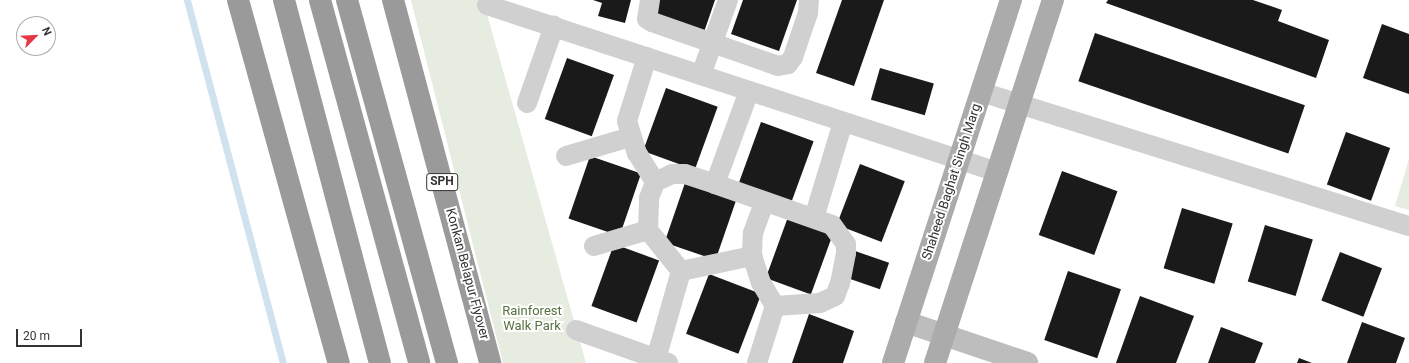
<!DOCTYPE html>
<html>
<head>
<meta charset="utf-8">
<style>
  body { margin:0 }
  #map { position:relative; width:1409px; height:363px; overflow:hidden; background:#fff; font-family:Roboto,sans-serif }
  div>[style] { position:absolute }
  [style*='--x'] { left:calc(var(--x)*1px); top:calc(var(--y)*1px); width:calc(var(--w)*1px); rotate:calc(var(--a)*1deg) }
  .green>* { inset:0; background:#e6ecdf }
  .stream>* { height:7px; margin:-3.5px; padding:0 3.5px; transform-origin:3.5px; border-radius:3.5px; background:#cfe2ee }
  .building>* { inset:0; background:#1a1a1a; transform-origin:0 0 }
  .street>* { height:20px; margin:-10px; padding:0 10px; transform-origin:10px; border-radius:10px; background:#d0d0d0 }
  .secondary>* { height:22px; margin:-11px; padding:0 11px; transform-origin:11px; border-radius:11px; background:#bdbdbd }
  .primary>* { height:22px; margin:-11px; padding:0 11px; transform-origin:11px; border-radius:11px; background:#ababab }
  .highway>* { height:22px; margin:-11px; padding:0 11px; transform-origin:11px; border-radius:11px; background:#9a9a9a }
  span { translate:-50% -50%; white-space:nowrap; text-align:center; line-height:1.15; -webkit-text-stroke:4px #fff; paint-order:stroke }
  .shield-label span { padding:1px 3px; background:#fff; border:1px solid; border-radius:3px; -webkit-text-stroke-width:0 }
  .shield-label { font-size:12px; color:#333; font-weight:700 }
  .street-label { font-size:13px; color:#333 }
  .park-label { font-size:13px; color:#56703f }
  .north { position:absolute; left:16px; top:16px; width:40px; height:40px; box-sizing:border-box; background:#fff; border:1px solid #adadad; border-radius:50%; rotate:66deg; font-size:11px; font-weight:700; line-height:16px; text-align:center; color:#333 }
  .north::after { content:''; display:block; margin:auto; width:14px; height:18px; background:#e63946; clip-path:polygon(50% 0,100% 100%,50% 72%,0 100%) }
  .scale { position:absolute; left:16px; top:329px; width:66px; height:18px; box-sizing:border-box; border:2px solid #333; border-top:0; padding-left:5px; font-size:12px; line-height:14px; white-space:nowrap; color:#333; -webkit-text-stroke:3px #fff; paint-order:stroke }
</style>
</head>
<body>
<div id="map">
  <div class="green">
    <i style="clip-path:polygon(411px 0,483px 0,586px 363px,503px 363px)"></i>
    <i style="clip-path:polygon(1409px 159px,1409px 210px,1395px 206px)"></i>
  </div>
  <div class="stream">
    <i style="--x:187;--y:0;--w:375;--a:75.2"></i>
  </div>
  <div class="building">
    <i style="clip-path:polygon(593px 0,631px 0,625px 23px,598px 16px,602px 3px)"></i>
    <i style="clip-path:polygon(659px 0,715px 0,704px 32px,654px 15px)"></i>
    <i style="clip-path:polygon(743px 0,797px 0,779px 51px,731px 34px)"></i>
    <i style="clip-path:polygon(842px 0,884px 0,854px 86px,816px 73px)"></i>
    <i style="clip-path:polygon(1108px 0,1253px 0,1282px 10px,1278px 21px,1329px 40px,1316px 78px,1106px 3px)"></i>
    <i style="clip-path:polygon(1382px 24px,1409px 34px,1409px 94px,1363px 78px)"></i>
    <i style="left:1095px;top:33px;width:222px;height:51px;rotate:19deg"></i>
    <i style="left:567px;top:58px;width:50px;height:65px;rotate:20deg"></i>
    <i style="left:880px;top:68px;width:56px;height:33px;rotate:16deg"></i>
    <i style="left:666px;top:88px;width:55px;height:67px;rotate:20deg"></i>
    <i style="left:761px;top:122px;width:56px;height:67px;rotate:20deg"></i>
    <i style="left:1346px;top:132px;width:47px;height:56px;rotate:20deg"></i>
    <i style="left:590px;top:156px;width:54px;height:66px;rotate:19deg"></i>
    <i style="left:860px;top:164px;width:48px;height:65px;rotate:21deg"></i>
    <i style="left:1062px;top:171px;width:59px;height:68px;rotate:20deg"></i>
    <i style="left:686px;top:180px;width:54px;height:66px;rotate:19deg"></i>
    <i style="left:1182px;top:208px;width:53px;height:63px;rotate:17deg"></i>
    <i style="left:788px;top:217px;width:48px;height:65px;rotate:20deg"></i>
    <i style="left:1265px;top:225px;width:50px;height:59px;rotate:17deg"></i>
    <i style="left:614px;top:244px;width:48px;height:66px;rotate:20deg"></i>
    <i style="left:855px;top:251px;width:36px;height:28px;rotate:19deg"></i>
    <i style="left:1340px;top:252px;width:45px;height:52px;rotate:21deg"></i>
    <i style="left:1068px;top:271px;width:56px;height:73px;rotate:19deg"></i>
    <i style="left:709px;top:274px;width:56px;height:64px;rotate:21deg"></i>
    <i style="clip-path:polygon(1140px 296px,1194px 316px,1176px 363px,1116px 363px)"></i>
    <i style="clip-path:polygon(809px 314px,854px 331px,843px 363px,792px 363px)"></i>
    <i style="clip-path:polygon(1362px 322px,1405px 338px,1396px 363px,1347px 363px)"></i>
    <i style="clip-path:polygon(1221px 327px,1263px 343px,1255px 363px,1208px 363px)"></i>
    <i style="clip-path:polygon(1299px 358px,1312px 363px,1297px 363px)"></i>
  </div>
  <div class="street">
    <i style="--x:650;--y:0;--w:19;--a:99"></i>
    <i style="--x:647;--y:19;--w:6;--a:31"></i>
    <i style="--x:652;--y:22;--w:133;--a:19.2"></i>
    <i style="--x:778;--y:66;--w:10;--a:-11"></i>
    <i style="--x:788;--y:64;--w:9;--a:-54"></i>
    <i style="--x:793;--y:57;--w:46;--a:-71.2"></i>
    <i style="--x:808;--y:13;--w:13;--a:-86"></i>
    <i style="--x:487;--y:5;--w:537;--a:18.13"></i>
    <i style="--x:647;--y:57;--w:67;--a:107.4"></i>
    <i style="--x:627;--y:121;--w:34;--a:73"></i>
    <i style="--x:637;--y:153;--w:34;--a:58"></i>
    <i style="--x:701;--y:75;--w:80;--a:-70.2"></i>
    <i style="--x:981;--y:92;--w:448;--a:17.4"></i>
    <i style="--x:527;--y:103;--w:82;--a:-70.7"></i>
    <i style="--x:566;--y:156;--w:67;--a:-16.5"></i>
    <i style="--x:715;--y:184;--w:99;--a:-69.9"></i>
    <i style="--x:814;--y:218;--w:100;--a:-73.2"></i>
    <i style="--x:594;--y:246;--w:56;--a:-16.5"></i>
    <i style="--x:681;--y:271;--w:53;--a:-128.8"></i>
    <i style="--x:648;--y:230;--w:32;--a:-88"></i>
    <i style="--x:649;--y:198;--w:17;--a:-69"></i>
    <i style="--x:655;--y:182;--w:19;--a:-25"></i>
    <i style="--x:672;--y:174;--w:13;--a:0"></i>
    <i style="--x:685;--y:174;--w:32;--a:18"></i>
    <i style="--x:715;--y:184;--w:124;--a:19.3"></i>
    <i style="--x:832;--y:225;--w:24;--a:54"></i>
    <i style="--x:846;--y:244;--w:9;--a:90"></i>
    <i style="--x:846;--y:253;--w:31;--a:101"></i>
    <i style="--x:840;--y:283;--w:14;--a:111"></i>
    <i style="--x:835;--y:296;--w:17;--a:155"></i>
    <i style="--x:820;--y:303;--w:45;--a:176.2"></i>
    <i style="--x:681;--y:271;--w:73;--a:-11.9"></i>
    <i style="--x:576;--y:330;--w:98;--a:19.7"></i>
    <i style="--x:656;--y:359;--w:91;--a:-74.1"></i>
    <i style="--x:757;--y:363;--w:60;--a:-72.5"></i>
    <i style="--x:775;--y:306;--w:27;--a:-121"></i>
    <i style="--x:761;--y:283;--w:28;--a:-108"></i>
    <i style="--x:752;--y:256;--w:23;--a:-88"></i>
    <i style="--x:753;--y:233;--w:33;--a:-70"></i>
  </div>
  <div class="secondary">
    <i style="--x:906;--y:322;--w:128;--a:18.7"></i>
  </div>
  <div class="primary">
    <i style="--x:893;--y:363;--w:382;--a:-72"></i>
    <i style="--x:935;--y:363;--w:382;--a:-72"></i>
  </div>
  <div class="highway">
    <i style="--x:238;--y:0;--w:377;--a:74.5"></i>
    <i style="--x:284;--y:0;--w:375;--a:75.2"></i>
    <i style="--x:320;--y:0;--w:376;--a:74.7"></i>
    <i style="--x:347;--y:0;--w:377;--a:74.6"></i>
    <i style="--x:393;--y:0;--w:376;--a:75"></i>
  </div>
  <div class="shield-label">
    <span style="left:442px;top:182px">SPH</span>
  </div>
  <div class="street-label">
    <span style="left:952px;top:182px;rotate:-72deg">Shaheed Baghat Singh Marg</span>
    <span style="left:467px;top:274px;rotate:75deg">Konkan Belapur Flyover</span>
  </div>
  <div class="park-label">
    <span style="left:532px;top:319px">Rainforest<br>Walk Park</span>
  </div>
  <div class="north">N</div>
  <div class="scale">20 m</div>
</div>
</body>
</html>
